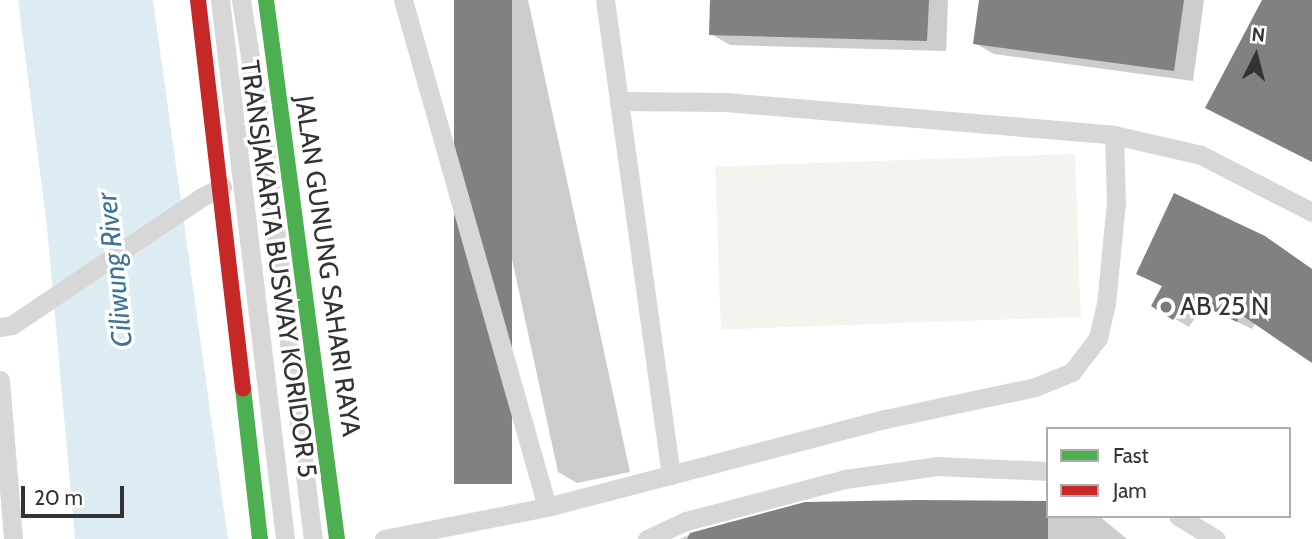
<!DOCTYPE html>
<html>
<head>
<meta charset="utf-8">
<style>
  body { margin:0 }
  #map { position:relative; width:1312px; height:539px; overflow:hidden; background:#fff; font-family:Cabin,sans-serif }
  div>[style] { position:absolute }
  [style*='--x'] { left:calc(var(--x)*1px); top:calc(var(--y)*1px); width:calc(var(--w)*1px); rotate:calc(var(--a)*1deg) }
  .green>* { inset:0; background:#f1f5ed; transform-origin:0 0 }
  .water>* { inset:0; background:#ddebf3 }
  .shadow>* { inset:0; background:#0003 }
  .building>* { inset:0; background:#818181; transform-origin:0 0 }
  .lane>* { height:19px; margin:-9.5px; padding:0 9.5px; transform-origin:9.5px; border-radius:9.5px; background:#d7d7d7 }
  .fast>* { height:16px; margin:-8px; padding:0 8px; transform-origin:8px; border-radius:8px; background:#4caf50 }
  .jam>* { height:16px; margin:-8px; padding:0 8px; transform-origin:8px; border-radius:8px; background:#c62828 }
  .dots>* { width:19px; height:19px; translate:-50% -50%; box-sizing:border-box; border:4px solid #fff; border-radius:50% }
  span { translate:-50% -50%; white-space:nowrap; text-align:center; line-height:1.15; -webkit-text-stroke:7px #fff; paint-order:stroke }
  .street-label { font-size:26px; color:#333 }
  .poi-label { font-size:26px; color:#333 }
  .left { translate:0 -50%; text-align:left }
  .water-label { font-size:28px; color:#3f7597; font-style:italic }
  .legend { position:absolute; left:1046px; top:427px; width:245px; height:91px; box-sizing:border-box; background:#fff; border:2px solid #adadad; margin:0; padding:9px 12px; list-style:none; font-size:21px; color:#333 }
  .legend li { display:flex; align-items:center; gap:14px; height:35px }
  .legend b { width:35px; border:2px solid #adadad }
  .north { position:absolute; left:1221px; top:21px; width:70px; height:70px; -webkit-text-stroke:5px #fff; paint-order:stroke; rotate:6deg; font-size:19px; font-weight:700; line-height:28px; text-align:center; color:#333 }
  .north::after { content:''; display:block; margin:auto; width:24px; height:32px; background:#333; clip-path:polygon(50% 0,100% 100%,50% 72%,0 100%) }
  .scale { position:absolute; left:21px; top:486px; width:103px; height:32px; box-sizing:border-box; border:4px solid #333; border-top:0; padding-left:9px; font-size:21px; line-height:24px; white-space:nowrap; color:#333; -webkit-text-stroke:5px #fff; paint-order:stroke }
</style>
</head>
<body>
<div id="map">
  <div class="green">
    <i style="left:1075px;top:154px;width:163px;height:360px;rotate:88deg"></i>
  </div>
  <div class="water">
    <i style="clip-path:polygon(18px 0,153px 0,228px 539px,75px 539px,47px 227px)"></i>
  </div>
  <div class="shadow">
    <i style="clip-path:polygon(456px 0,528px 0,630px 472px,577px 483px,558px 472px)"></i>
    <i style="clip-path:polygon(711px 0,948px 0,946px 51px,730px 45px,711px 34px)"></i>
    <i style="clip-path:polygon(980px 0,1204px 0,1193px 81px,994px 54px,975px 43px)"></i>
    <i style="clip-path:polygon(1264px 237px,1312px 269px,1312px 361px,1256px 322px,1252px 329px,1203px 306px,1189px 327px,1153px 306px,1163px 287px,1138px 273px)"></i>
    <i style="clip-path:polygon(1048px 516px,1099px 516px,1127px 539px,680px 539px,691px 534px)"></i>
  </div>
  <div class="building">
    <i style="left:454px;top:0;width:58px;height:484px"></i>
    <i style="clip-path:polygon(710px 0,929px 0,927px 41px,709px 35px)"></i>
    <i style="clip-path:polygon(979px 0,1184px 0,1174px 71px,973px 44px)"></i>
    <i style="clip-path:polygon(1262px 0,1312px 0,1312px 162px,1205px 108px)"></i>
    <i style="clip-path:polygon(1174px 193px,1265px 236px,1312px 269px,1312px 363px,1240px 314px,1237px 322px,1187px 298px,1173px 320px,1151px 306px,1162px 286px,1136px 274px)"></i>
    <i style="clip-path:polygon(917px 500px,1048px 501px,1048px 539px,687px 539px,690px 533px,805px 502px)"></i>
  </div>
  <div class="lane">
    <i style="--x:220;--y:0;--w:543;--a:83.12"></i>
    <i style="--x:241;--y:0;--w:171;--a:80.9"></i>
    <i style="--x:268;--y:169;--w:373;--a:83.1"></i>
    <i style="--x:403;--y:0;--w:527;--a:74.14"></i>
    <i style="--x:605;--y:0;--w:480;--a:82.1"></i>
    <i style="--x:619;--y:101;--w:106;--a:0.5"></i>
    <i style="--x:725;--y:102;--w:390;--a:4.8"></i>
    <i style="--x:1114;--y:135;--w:89;--a:12.9"></i>
    <i style="--x:1201;--y:155;--w:125;--a:27.2"></i>
    <i style="--x:0;--y:327;--w:12;--a:-9"></i>
    <i style="--x:12;--y:325;--w:227;--a:-34"></i>
    <i style="--x:200;--y:198;--w:25;--a:-27"></i>
    <i style="--x:0;--y:380;--w:160;--a:85.3"></i>
    <i style="--x:1178;--y:516;--w:44;--a:31.2"></i>
    <i style="--x:384;--y:539;--w:166;--a:-11.1"></i>
    <i style="--x:547;--y:507;--w:349;--a:-14.6"></i>
    <i style="--x:885;--y:419;--w:153;--a:-12"></i>
    <i style="--x:1035;--y:387;--w:40;--a:-22"></i>
    <i style="--x:1072;--y:372;--w:43;--a:-52.6"></i>
    <i style="--x:1098;--y:338;--w:35;--a:-77"></i>
    <i style="--x:1106;--y:304;--w:102;--a:-84.4"></i>
    <i style="--x:1116;--y:202;--w:67;--a:-91.7"></i>
    <i style="--x:647;--y:539;--w:43;--a:-24.8"></i>
    <i style="--x:686;--y:521;--w:164;--a:-14.8"></i>
    <i style="--x:845;--y:479;--w:93;--a:-8"></i>
    <i style="--x:937;--y:466;--w:111;--a:2.6"></i>
  </div>
  <div class="fast">
    <i style="--x:266;--y:0;--w:544;--a:82.5"></i>
    <i style="--x:243;--y:388;--w:152;--a:83.6"></i>
  </div>
  <div class="jam">
    <i style="--x:198;--y:0;--w:391;--a:83.4"></i>
  </div>
  <div class="dots">
    <i style="left:1166px;top:307px;background:#7a7a7a"></i>
  </div>
  <div class="street-label">
    <span style="left:327px;top:266px;rotate:82deg">JALAN GUNUNG SAHARI RAYA</span>
    <span style="left:278px;top:269px;rotate:82deg">TRANSJAKARTA BUSWAY KORIDOR 5</span>
  </div>
  <div class="poi-label">
    <span class="left" style="left:1180px;top:307px">AB 25 N</span>
  </div>
  <div class="water-label">
    <span style="left:114px;top:270px;rotate:-96deg">Ciliwung River</span>
  </div>
  <ul class="legend">
  <li><b style="height:9px;background:#4caf50"></b>Fast</li>
  <li><b style="height:9px;background:#c62828"></b>Jam</li>
  </ul>
  <div class="north">N</div>
  <div class="scale">20 m</div>
</div>
</body>
</html>
